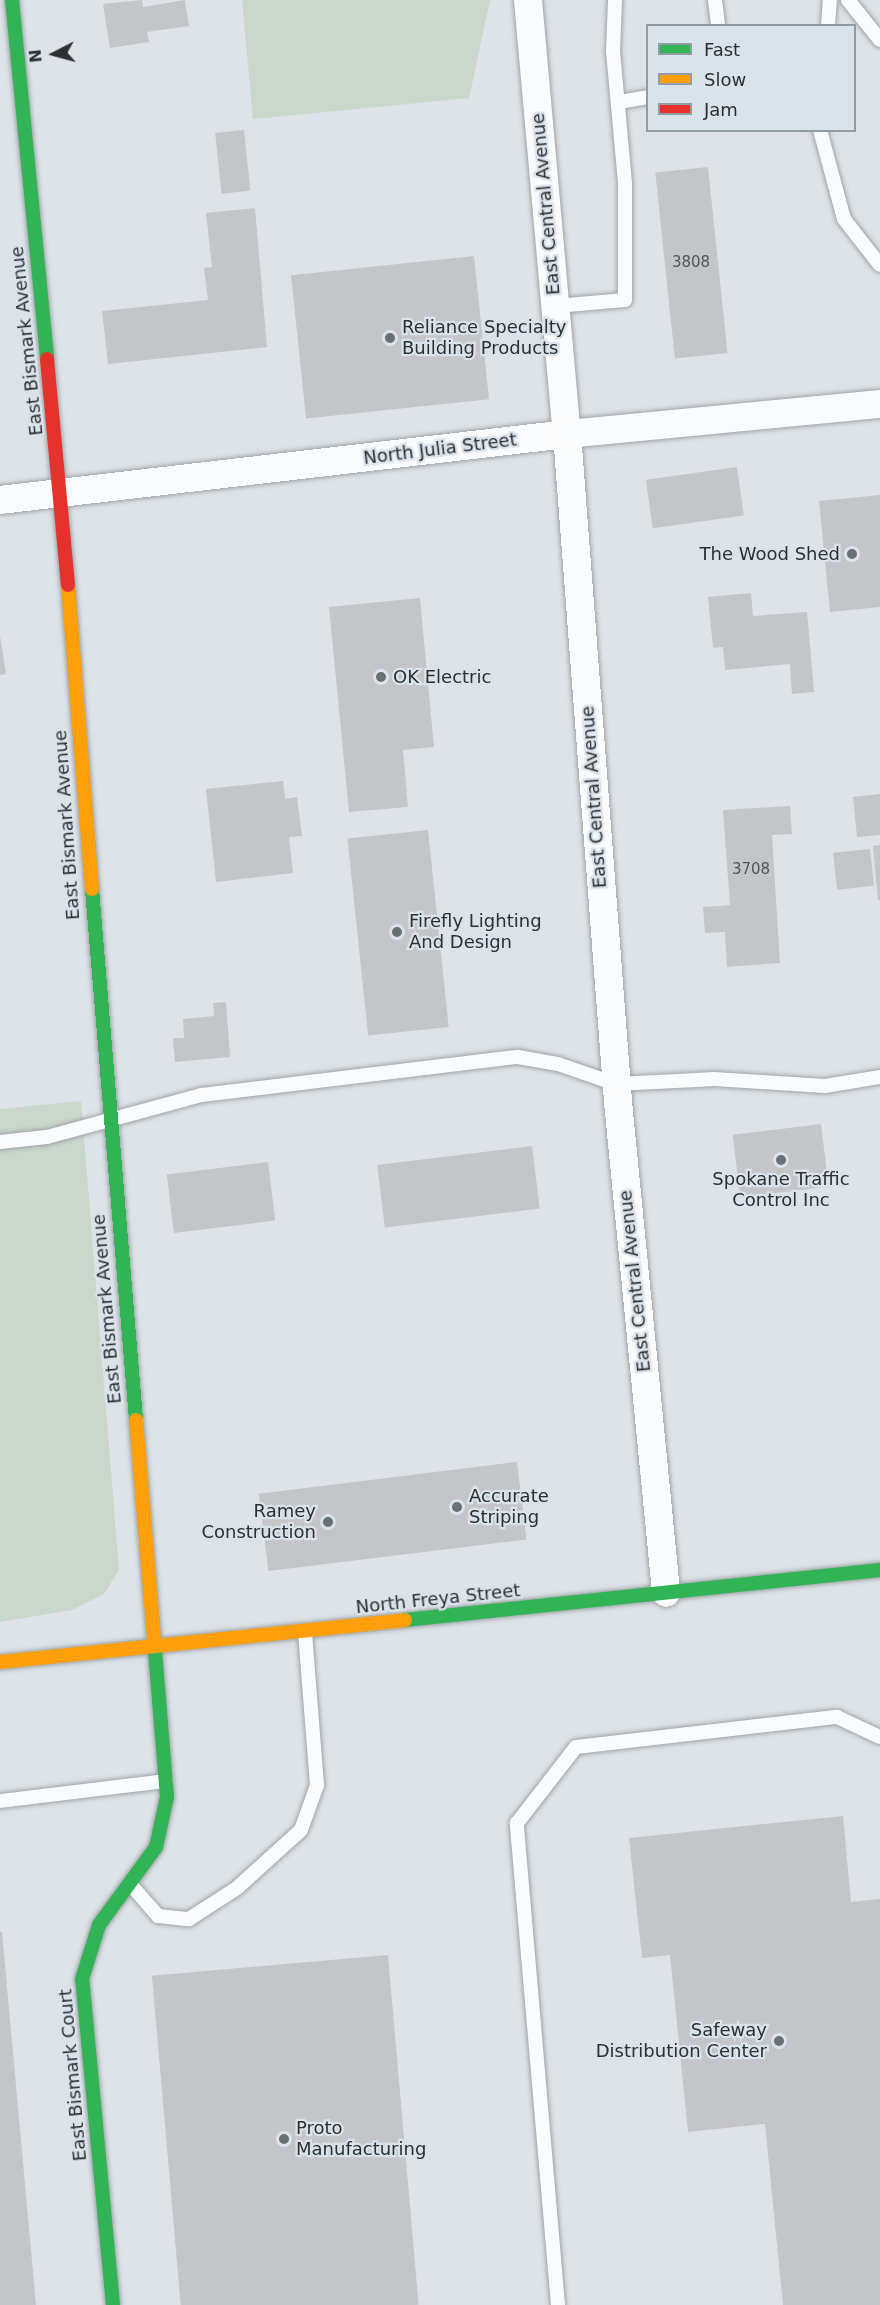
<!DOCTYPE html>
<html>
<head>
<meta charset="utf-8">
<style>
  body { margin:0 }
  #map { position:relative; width:880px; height:2305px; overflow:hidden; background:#dde3e8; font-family:"DejaVu Sans",sans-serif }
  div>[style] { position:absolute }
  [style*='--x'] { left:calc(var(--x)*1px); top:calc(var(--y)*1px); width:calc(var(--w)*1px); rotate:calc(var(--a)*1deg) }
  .green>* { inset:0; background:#cad7cb }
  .building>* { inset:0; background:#c4c5c8; transform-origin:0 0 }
  .roads { filter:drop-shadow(0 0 2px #9fa4a7) drop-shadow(0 0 2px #9fa4a7) }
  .lane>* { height:14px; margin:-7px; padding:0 7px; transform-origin:7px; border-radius:7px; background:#fafbfc }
  .street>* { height:28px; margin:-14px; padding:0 14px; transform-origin:14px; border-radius:14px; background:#fafbfc }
  .fast>* { height:14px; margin:-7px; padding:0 7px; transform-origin:7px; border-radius:7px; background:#30b455 }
  .slow>* { height:14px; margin:-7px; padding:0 7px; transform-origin:7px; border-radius:7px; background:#ff9f0a }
  .jam>* { height:14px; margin:-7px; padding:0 7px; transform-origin:7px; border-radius:7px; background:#e5322d }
  .dots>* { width:16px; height:16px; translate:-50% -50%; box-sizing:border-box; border:3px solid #d9e3ec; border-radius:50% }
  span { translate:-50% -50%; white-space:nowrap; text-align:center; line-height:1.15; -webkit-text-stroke:4.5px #d9e3ec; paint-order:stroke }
  .number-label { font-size:15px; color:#525558 }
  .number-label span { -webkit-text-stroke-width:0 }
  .street-label { font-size:18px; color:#2c3033 }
  .poi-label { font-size:18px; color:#2c3033 }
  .left { translate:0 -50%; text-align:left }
  .right { translate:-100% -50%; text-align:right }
  .legend { position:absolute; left:646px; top:24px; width:210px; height:108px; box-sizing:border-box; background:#d9e3ec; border:2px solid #949ba2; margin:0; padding:8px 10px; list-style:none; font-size:18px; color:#2c3033 }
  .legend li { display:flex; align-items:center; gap:12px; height:30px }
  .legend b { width:30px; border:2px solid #949ba2 }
  .north { position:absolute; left:24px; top:24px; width:60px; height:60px; -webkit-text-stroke:4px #d9e3ec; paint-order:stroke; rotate:264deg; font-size:16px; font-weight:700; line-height:24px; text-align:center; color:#2c3033 }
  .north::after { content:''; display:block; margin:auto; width:21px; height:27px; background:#2c3033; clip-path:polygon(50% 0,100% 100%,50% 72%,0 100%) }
</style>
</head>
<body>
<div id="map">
  <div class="green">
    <i style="clip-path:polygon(242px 0,490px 0,469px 98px,253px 119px)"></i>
    <i style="clip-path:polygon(81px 1101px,119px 1570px,104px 1594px,72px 1610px,0 1622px,0 1109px)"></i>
  </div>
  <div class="building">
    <i style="clip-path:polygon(142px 0,143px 7px,185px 0,189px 26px,147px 32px,149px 42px,110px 48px,103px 4px)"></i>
    <i style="left:244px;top:130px;width:61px;height:29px;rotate:84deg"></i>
    <i style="left:708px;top:167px;width:187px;height:53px;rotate:84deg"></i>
    <i style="clip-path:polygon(255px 208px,267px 347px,108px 364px,102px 311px,208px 300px,204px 268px,212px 267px,206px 213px)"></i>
    <i style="left:474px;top:256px;width:144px;height:184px;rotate:84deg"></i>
    <i style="left:737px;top:467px;width:49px;height:92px;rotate:82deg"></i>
    <i style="clip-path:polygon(880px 495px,880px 607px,830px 612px,819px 501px)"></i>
    <i style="clip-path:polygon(751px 593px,753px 616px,807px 612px,814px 692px,792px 694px,790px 664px,725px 670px,723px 647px,713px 648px,708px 597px)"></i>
    <i style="clip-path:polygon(420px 598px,434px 747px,403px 750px,408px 807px,349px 812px,329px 607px)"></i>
    <i style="clip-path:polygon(0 636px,6px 674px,0 675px)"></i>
    <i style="clip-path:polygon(283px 781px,285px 799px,297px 797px,302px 836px,289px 837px,293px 873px,216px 882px,206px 789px)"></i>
    <i style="clip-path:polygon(880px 794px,880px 835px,857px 837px,853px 797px)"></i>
    <i style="clip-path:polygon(790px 806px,792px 834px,772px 835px,780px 963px,727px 967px,725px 932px,705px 933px,703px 907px,730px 905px,723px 810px)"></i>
    <i style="left:428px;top:830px;width:198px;height:81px;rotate:84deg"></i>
    <i style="clip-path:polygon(880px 845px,880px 900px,878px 900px,873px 846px)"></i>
    <i style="left:870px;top:849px;width:37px;height:37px;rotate:84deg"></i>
    <i style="clip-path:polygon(226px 1002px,230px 1057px,175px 1062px,173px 1038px,184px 1038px,183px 1019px,214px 1016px,213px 1003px)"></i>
    <i style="left:821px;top:1124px;width:63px;height:89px;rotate:83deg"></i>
    <i style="left:532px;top:1146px;width:63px;height:156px;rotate:83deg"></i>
    <i style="left:268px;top:1162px;width:59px;height:102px;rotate:83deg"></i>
    <i style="left:517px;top:1462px;width:78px;height:260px;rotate:83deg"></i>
    <i style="clip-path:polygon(843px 1816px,851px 1902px,880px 1899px,880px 2305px,783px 2305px,765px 2124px,688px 2132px,670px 1955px,642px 1958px,629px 1838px)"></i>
    <i style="clip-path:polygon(0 1932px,2px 1932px,36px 2305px,0 2305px)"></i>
    <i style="left:388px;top:1955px;width:351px;height:237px;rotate:85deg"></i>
  </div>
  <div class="roads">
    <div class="lane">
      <i style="--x:715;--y:0;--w:26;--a:83"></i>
      <i style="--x:848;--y:0;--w:51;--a:51.3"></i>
      <i style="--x:828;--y:26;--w:26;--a:-86"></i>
      <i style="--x:620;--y:102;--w:28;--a:-10"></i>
      <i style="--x:820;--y:130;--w:92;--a:74.9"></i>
      <i style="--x:844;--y:219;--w:58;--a:52"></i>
      <i style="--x:556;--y:306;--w:69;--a:-5"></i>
      <i style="--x:625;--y:300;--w:117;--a:-90"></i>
      <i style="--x:625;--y:183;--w:132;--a:-95.2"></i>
      <i style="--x:613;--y:52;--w:52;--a:-87.8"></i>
      <i style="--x:0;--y:1142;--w:47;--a:-6.1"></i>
      <i style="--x:47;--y:1137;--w:161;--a:-15.2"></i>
      <i style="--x:202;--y:1095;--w:318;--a:-6.9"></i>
      <i style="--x:518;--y:1057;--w:41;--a:9.9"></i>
      <i style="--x:558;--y:1064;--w:61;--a:19"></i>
      <i style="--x:616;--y:1084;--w:98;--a:-2.9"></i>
      <i style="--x:714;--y:1079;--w:111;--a:3.6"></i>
      <i style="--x:825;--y:1086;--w:56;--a:-9.3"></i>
      <i style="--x:0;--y:1801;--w:167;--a:-6.9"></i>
      <i style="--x:131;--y:1885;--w:41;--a:48.9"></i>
      <i style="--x:158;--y:1916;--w:31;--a:6"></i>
      <i style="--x:189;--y:1919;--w:57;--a:-32.9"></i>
      <i style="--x:237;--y:1888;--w:86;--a:-42.2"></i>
      <i style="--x:301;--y:1830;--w:48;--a:-70.4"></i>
      <i style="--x:317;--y:1785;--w:154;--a:-94.5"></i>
      <i style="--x:558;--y:2305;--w:484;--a:-94.9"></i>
      <i style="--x:517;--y:1823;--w:96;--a:-52.2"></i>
      <i style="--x:576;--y:1747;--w:263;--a:-6.6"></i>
      <i style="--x:837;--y:1717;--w:47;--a:24.9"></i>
    </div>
    <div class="street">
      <i style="--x:528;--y:0;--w:436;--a:84.9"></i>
      <i style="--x:567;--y:434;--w:670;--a:85.63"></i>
      <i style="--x:618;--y:1102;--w:493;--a:84.4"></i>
      <i style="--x:0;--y:500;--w:571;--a:-6.64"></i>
      <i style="--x:567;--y:434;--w:314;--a:-5.5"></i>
    </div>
    <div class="fast">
      <i style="--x:12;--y:0;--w:361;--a:84.4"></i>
      <i style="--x:92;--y:889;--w:533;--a:85.26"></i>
      <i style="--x:405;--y:1620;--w:478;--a:-6"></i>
      <i style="--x:113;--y:2305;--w:327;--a:-95.4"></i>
      <i style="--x:82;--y:1979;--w:57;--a:-72.5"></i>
      <i style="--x:99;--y:1925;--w:97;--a:-53.8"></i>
      <i style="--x:156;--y:1847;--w:51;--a:-77.6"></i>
      <i style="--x:167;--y:1797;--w:159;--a:-94.7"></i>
    </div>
    <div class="slow">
      <i style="--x:68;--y:585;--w:305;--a:85.5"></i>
      <i style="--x:136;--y:1420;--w:220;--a:85.3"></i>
      <i style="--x:0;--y:1662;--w:407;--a:-5.9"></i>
    </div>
    <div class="jam">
      <i style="--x:47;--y:359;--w:227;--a:84.7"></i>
    </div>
  </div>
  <div class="dots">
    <i style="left:390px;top:338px;background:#6a6f72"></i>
    <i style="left:852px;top:554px;background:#6a6f72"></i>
    <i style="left:381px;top:677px;background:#6a6f72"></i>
    <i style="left:397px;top:932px;background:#6a6f72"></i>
    <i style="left:781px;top:1160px;background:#6a6f72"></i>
    <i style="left:457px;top:1507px;background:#6a6f72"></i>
    <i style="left:328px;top:1522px;background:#6a6f72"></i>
    <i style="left:779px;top:2041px;background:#6a6f72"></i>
    <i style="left:284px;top:2139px;background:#6a6f72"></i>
  </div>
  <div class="number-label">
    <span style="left:691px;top:263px">3808</span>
    <span style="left:751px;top:870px">3708</span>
  </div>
  <div class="street-label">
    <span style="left:546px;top:204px;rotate:-95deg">East Central Avenue</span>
    <span style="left:27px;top:341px;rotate:-96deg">East Bismark Avenue</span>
    <span style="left:440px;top:449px;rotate:-7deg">North Julia Street</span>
    <span style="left:594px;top:797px;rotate:-94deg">East Central Avenue</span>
    <span style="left:67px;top:825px;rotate:-94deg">East Bismark Avenue</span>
    <span style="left:635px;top:1281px;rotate:-96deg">East Central Avenue</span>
    <span style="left:107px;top:1309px;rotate:-95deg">East Bismark Avenue</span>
    <span style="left:438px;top:1599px;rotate:-6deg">North Freya Street</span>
    <span style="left:73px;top:2075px;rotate:-95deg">East Bismark Court</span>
  </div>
  <div class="poi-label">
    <span class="left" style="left:402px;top:338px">Reliance Specialty<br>Building Products</span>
    <span class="right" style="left:840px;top:554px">The Wood Shed</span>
    <span class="left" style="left:393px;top:677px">OK Electric</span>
    <span class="left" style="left:409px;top:932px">Firefly Lighting<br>And Design</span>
    <span style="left:781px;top:1190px">Spokane Traffic<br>Control Inc</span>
    <span class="left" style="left:469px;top:1507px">Accurate<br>Striping</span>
    <span class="right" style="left:316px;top:1522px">Ramey<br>Construction</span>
    <span class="right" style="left:767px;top:2041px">Safeway<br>Distribution Center</span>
    <span class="left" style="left:296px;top:2139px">Proto<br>Manufacturing</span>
  </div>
  <ul class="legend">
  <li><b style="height:8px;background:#30b455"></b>Fast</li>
  <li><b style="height:8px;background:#ff9f0a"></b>Slow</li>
  <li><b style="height:8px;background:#e5322d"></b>Jam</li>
  </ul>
  <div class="north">N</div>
</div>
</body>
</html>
